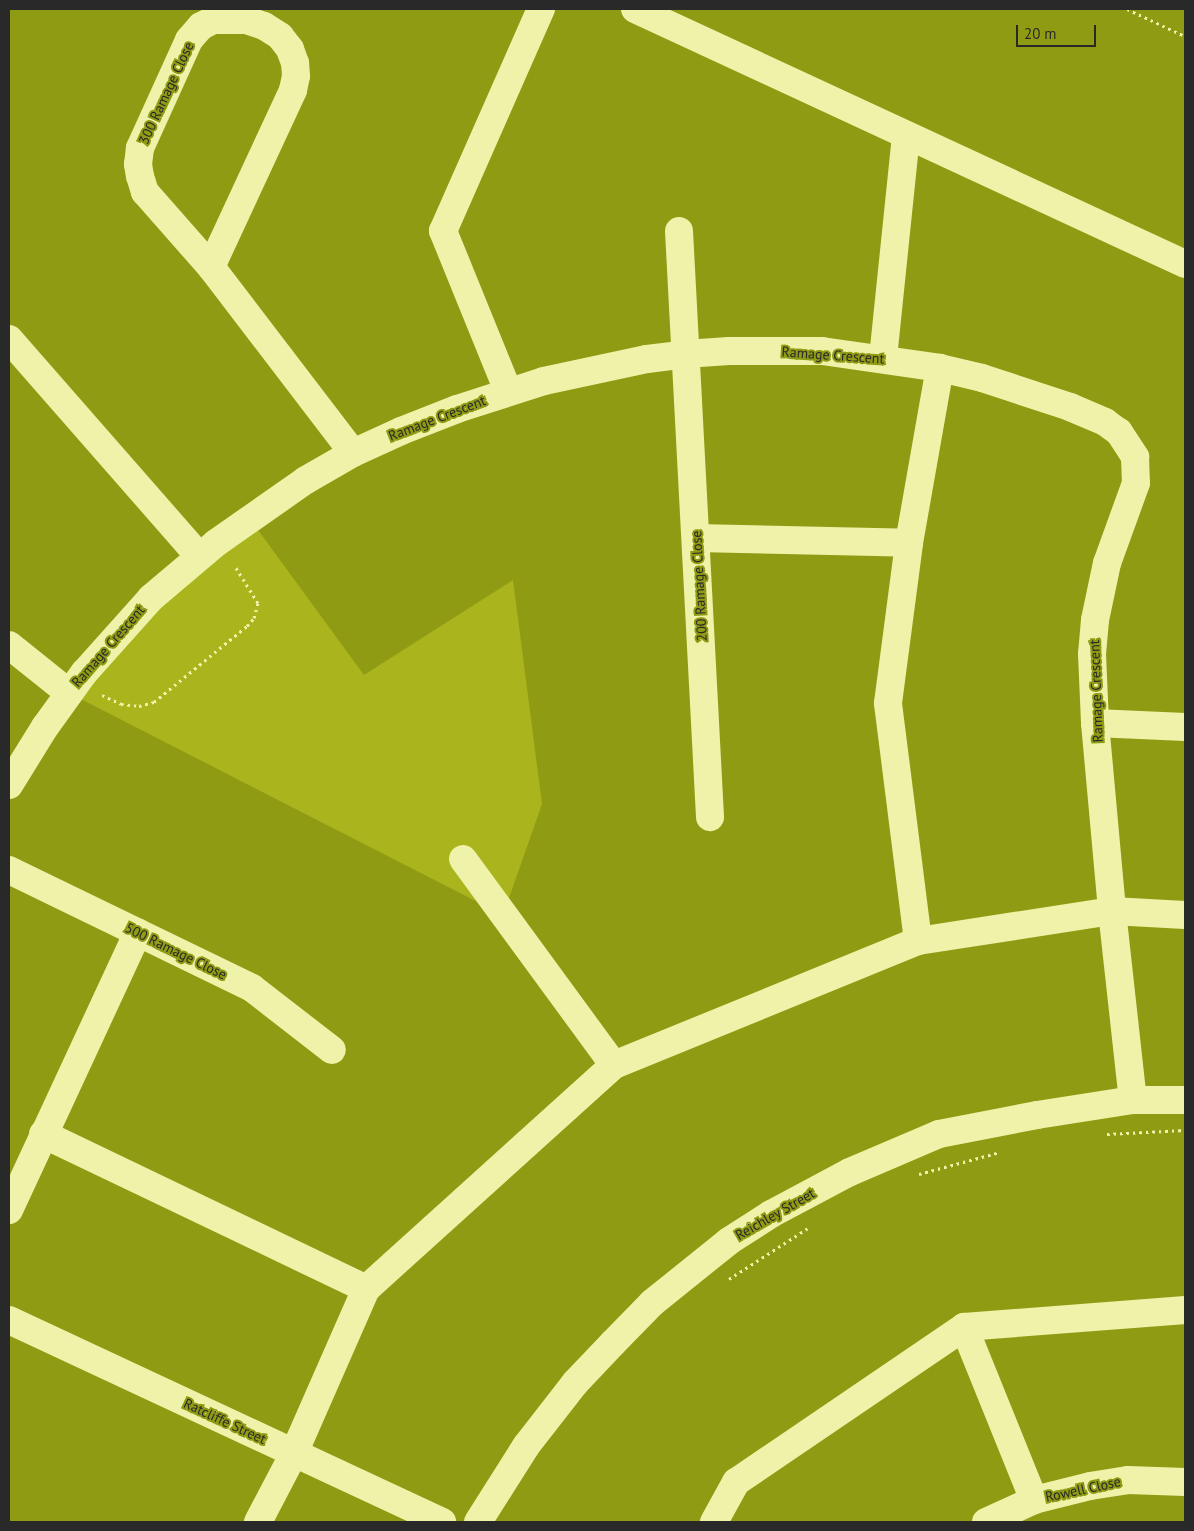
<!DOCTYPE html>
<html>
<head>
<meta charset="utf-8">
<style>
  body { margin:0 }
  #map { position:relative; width:1194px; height:1531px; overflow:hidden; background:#909b14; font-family:"PT Sans",sans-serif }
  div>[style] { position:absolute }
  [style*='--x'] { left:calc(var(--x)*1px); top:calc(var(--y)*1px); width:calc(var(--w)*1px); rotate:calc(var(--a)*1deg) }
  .green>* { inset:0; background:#aab41d }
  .path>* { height:3px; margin-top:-1.5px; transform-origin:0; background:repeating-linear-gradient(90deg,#eef3a9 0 2.5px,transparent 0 6.5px) }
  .minor>* { height:28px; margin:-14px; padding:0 14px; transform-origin:14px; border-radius:14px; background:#eef3a9 }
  span { translate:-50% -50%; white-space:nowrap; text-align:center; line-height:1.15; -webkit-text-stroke:4px #909b14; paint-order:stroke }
  .street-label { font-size:14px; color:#292929 }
  .frame { position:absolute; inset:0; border:10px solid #292929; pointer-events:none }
  .scale { position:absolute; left:1016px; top:25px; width:80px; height:22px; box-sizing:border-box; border:2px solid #292929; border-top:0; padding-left:6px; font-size:15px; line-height:18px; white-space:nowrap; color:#292929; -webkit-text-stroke:4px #909b14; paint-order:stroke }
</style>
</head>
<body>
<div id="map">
  <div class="green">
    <i style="clip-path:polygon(250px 519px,364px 675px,513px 580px,542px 804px,503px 915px,69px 693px)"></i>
  </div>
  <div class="path">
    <i style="--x:1127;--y:9;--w:64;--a:25"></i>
    <i style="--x:102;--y:695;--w:21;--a:25"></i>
    <i style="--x:121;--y:704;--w:18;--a:6"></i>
    <i style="--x:139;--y:706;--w:16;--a:-15"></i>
    <i style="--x:154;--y:702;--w:120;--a:-39.3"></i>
    <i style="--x:247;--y:626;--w:11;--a:-49"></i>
    <i style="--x:254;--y:618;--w:16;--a:-75"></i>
    <i style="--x:258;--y:603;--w:44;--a:-121.9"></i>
    <i style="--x:1107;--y:1134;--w:78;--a:-2.9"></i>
    <i style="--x:919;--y:1174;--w:84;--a:-15.2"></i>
    <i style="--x:729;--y:1279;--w:94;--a:-32.8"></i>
  </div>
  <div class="minor">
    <i style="--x:635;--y:9;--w:606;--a:24.87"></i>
    <i style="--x:679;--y:231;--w:587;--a:86.97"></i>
    <i style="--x:211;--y:267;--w:195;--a:-65.1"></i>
    <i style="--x:293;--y:90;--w:14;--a:-78"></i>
    <i style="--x:296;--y:76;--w:13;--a:-94"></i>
    <i style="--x:295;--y:63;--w:15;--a:-110"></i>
    <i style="--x:290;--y:49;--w:16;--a:-128"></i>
    <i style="--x:280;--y:36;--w:19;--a:-148"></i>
    <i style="--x:264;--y:26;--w:18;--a:-161"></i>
    <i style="--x:247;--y:20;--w:34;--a:180"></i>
    <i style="--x:213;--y:20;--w:13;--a:153"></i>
    <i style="--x:201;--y:26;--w:18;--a:131"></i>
    <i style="--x:189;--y:40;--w:119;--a:114.4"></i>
    <i style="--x:140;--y:148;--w:16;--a:97"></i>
    <i style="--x:138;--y:164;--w:12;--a:81"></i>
    <i style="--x:140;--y:176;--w:17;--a:73"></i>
    <i style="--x:145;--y:192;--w:100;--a:48.7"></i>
    <i style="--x:211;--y:267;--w:234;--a:52.6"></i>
    <i style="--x:9;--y:339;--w:288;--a:48.8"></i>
    <i style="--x:883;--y:358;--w:224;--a:-84.1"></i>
    <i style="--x:508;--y:391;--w:173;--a:-112.1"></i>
    <i style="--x:443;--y:231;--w:243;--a:-66.2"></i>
    <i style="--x:696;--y:538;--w:213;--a:1.3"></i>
    <i style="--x:9;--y:645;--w:77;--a:38.7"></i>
    <i style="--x:1095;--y:723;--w:90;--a:2.5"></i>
    <i style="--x:9;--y:785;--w:68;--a:-58.2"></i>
    <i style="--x:45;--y:727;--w:67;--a:-54.2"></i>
    <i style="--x:84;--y:673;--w:101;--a:-48.2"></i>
    <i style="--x:151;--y:598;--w:85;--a:-40.2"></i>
    <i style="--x:216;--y:543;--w:110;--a:-35"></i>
    <i style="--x:306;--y:480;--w:54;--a:-29.9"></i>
    <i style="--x:353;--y:453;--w:53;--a:-24.6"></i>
    <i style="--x:401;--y:431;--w:60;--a:-21.4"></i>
    <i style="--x:457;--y:409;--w:91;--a:-17.8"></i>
    <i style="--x:544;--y:381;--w:105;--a:-12.1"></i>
    <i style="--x:647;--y:359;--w:38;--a:-7"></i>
    <i style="--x:685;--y:354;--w:44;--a:-3.9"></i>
    <i style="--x:729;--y:351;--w:93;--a:0"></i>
    <i style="--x:822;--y:351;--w:119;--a:8.2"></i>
    <i style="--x:940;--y:368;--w:43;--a:13.4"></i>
    <i style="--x:982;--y:378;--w:93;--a:18.2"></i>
    <i style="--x:1070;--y:407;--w:38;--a:23"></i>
    <i style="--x:1105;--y:422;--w:17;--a:36"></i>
    <i style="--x:1119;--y:432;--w:30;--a:57"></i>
    <i style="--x:1135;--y:457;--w:26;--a:88"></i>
    <i style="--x:1136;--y:483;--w:85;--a:109.9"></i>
    <i style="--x:1107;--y:563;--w:58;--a:101.9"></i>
    <i style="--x:1095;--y:620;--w:34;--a:95"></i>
    <i style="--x:1092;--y:654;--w:69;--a:87.5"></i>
    <i style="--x:1095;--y:723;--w:189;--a:84.8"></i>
    <i style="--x:1112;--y:911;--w:190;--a:83.7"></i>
    <i style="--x:463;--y:859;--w:255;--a:53.8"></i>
    <i style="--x:9;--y:870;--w:270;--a:25.9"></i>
    <i style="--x:252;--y:988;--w:101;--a:37.8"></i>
    <i style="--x:918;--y:941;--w:240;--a:-97.2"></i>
    <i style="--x:888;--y:703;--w:161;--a:-82.5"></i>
    <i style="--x:909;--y:543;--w:178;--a:-80"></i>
    <i style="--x:43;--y:1134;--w:358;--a:25.6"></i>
    <i style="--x:9;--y:1210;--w:306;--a:-65.1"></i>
    <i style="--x:9;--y:1320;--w:478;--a:25"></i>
    <i style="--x:964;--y:1327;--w:187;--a:68"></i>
    <i style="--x:258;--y:1522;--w:78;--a:-62.4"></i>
    <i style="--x:294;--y:1453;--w:179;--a:-66.3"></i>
    <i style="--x:366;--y:1289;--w:334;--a:-42.1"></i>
    <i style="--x:614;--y:1065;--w:328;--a:-22.2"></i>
    <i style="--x:918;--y:941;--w:196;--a:-8.8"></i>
    <i style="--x:1112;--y:911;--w:73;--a:3.1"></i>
    <i style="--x:478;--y:1522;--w:90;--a:-57.7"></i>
    <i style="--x:526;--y:1446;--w:80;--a:-52.1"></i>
    <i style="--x:575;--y:1383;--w:55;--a:-46.5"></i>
    <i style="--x:613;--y:1343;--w:56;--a:-45.7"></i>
    <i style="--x:652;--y:1303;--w:99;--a:-38.8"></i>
    <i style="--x:729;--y:1241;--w:50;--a:-32.7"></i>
    <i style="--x:771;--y:1214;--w:89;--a:-28"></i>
    <i style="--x:850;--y:1172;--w:97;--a:-23.1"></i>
    <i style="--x:939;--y:1134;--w:100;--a:-11"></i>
    <i style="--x:1037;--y:1115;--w:97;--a:-8.9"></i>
    <i style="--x:1133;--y:1100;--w:52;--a:0"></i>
    <i style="--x:714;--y:1522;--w:46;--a:-61.2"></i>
    <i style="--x:736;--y:1482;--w:276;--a:-34.2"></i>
    <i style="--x:964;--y:1327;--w:222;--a:-4.4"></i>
    <i style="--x:986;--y:1522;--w:53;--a:-24.6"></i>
    <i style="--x:1034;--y:1500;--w:58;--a:-14"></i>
    <i style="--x:1090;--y:1486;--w:38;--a:-9"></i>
    <i style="--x:1128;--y:1480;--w:57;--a:2"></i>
  </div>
  <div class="street-label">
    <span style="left:166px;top:93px;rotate:-65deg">300 Ramage Close</span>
    <span style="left:833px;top:355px;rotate:4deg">Ramage Crescent</span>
    <span style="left:437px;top:418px;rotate:-21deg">Ramage Crescent</span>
    <span style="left:699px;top:586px;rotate:-93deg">200 Ramage Close</span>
    <span style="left:108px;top:646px;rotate:-49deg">Ramage Crescent</span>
    <span style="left:1096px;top:691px;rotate:-92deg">Ramage Crescent</span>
    <span style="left:176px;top:951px;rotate:26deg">500 Ramage Close</span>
    <span style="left:775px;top:1214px;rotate:-30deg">Reichley Street</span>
    <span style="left:225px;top:1421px;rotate:25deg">Ratcliffe Street</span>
    <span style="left:1083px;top:1489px;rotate:-12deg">Rowell Close</span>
  </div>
  <div class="frame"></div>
  <div class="scale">20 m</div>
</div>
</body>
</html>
